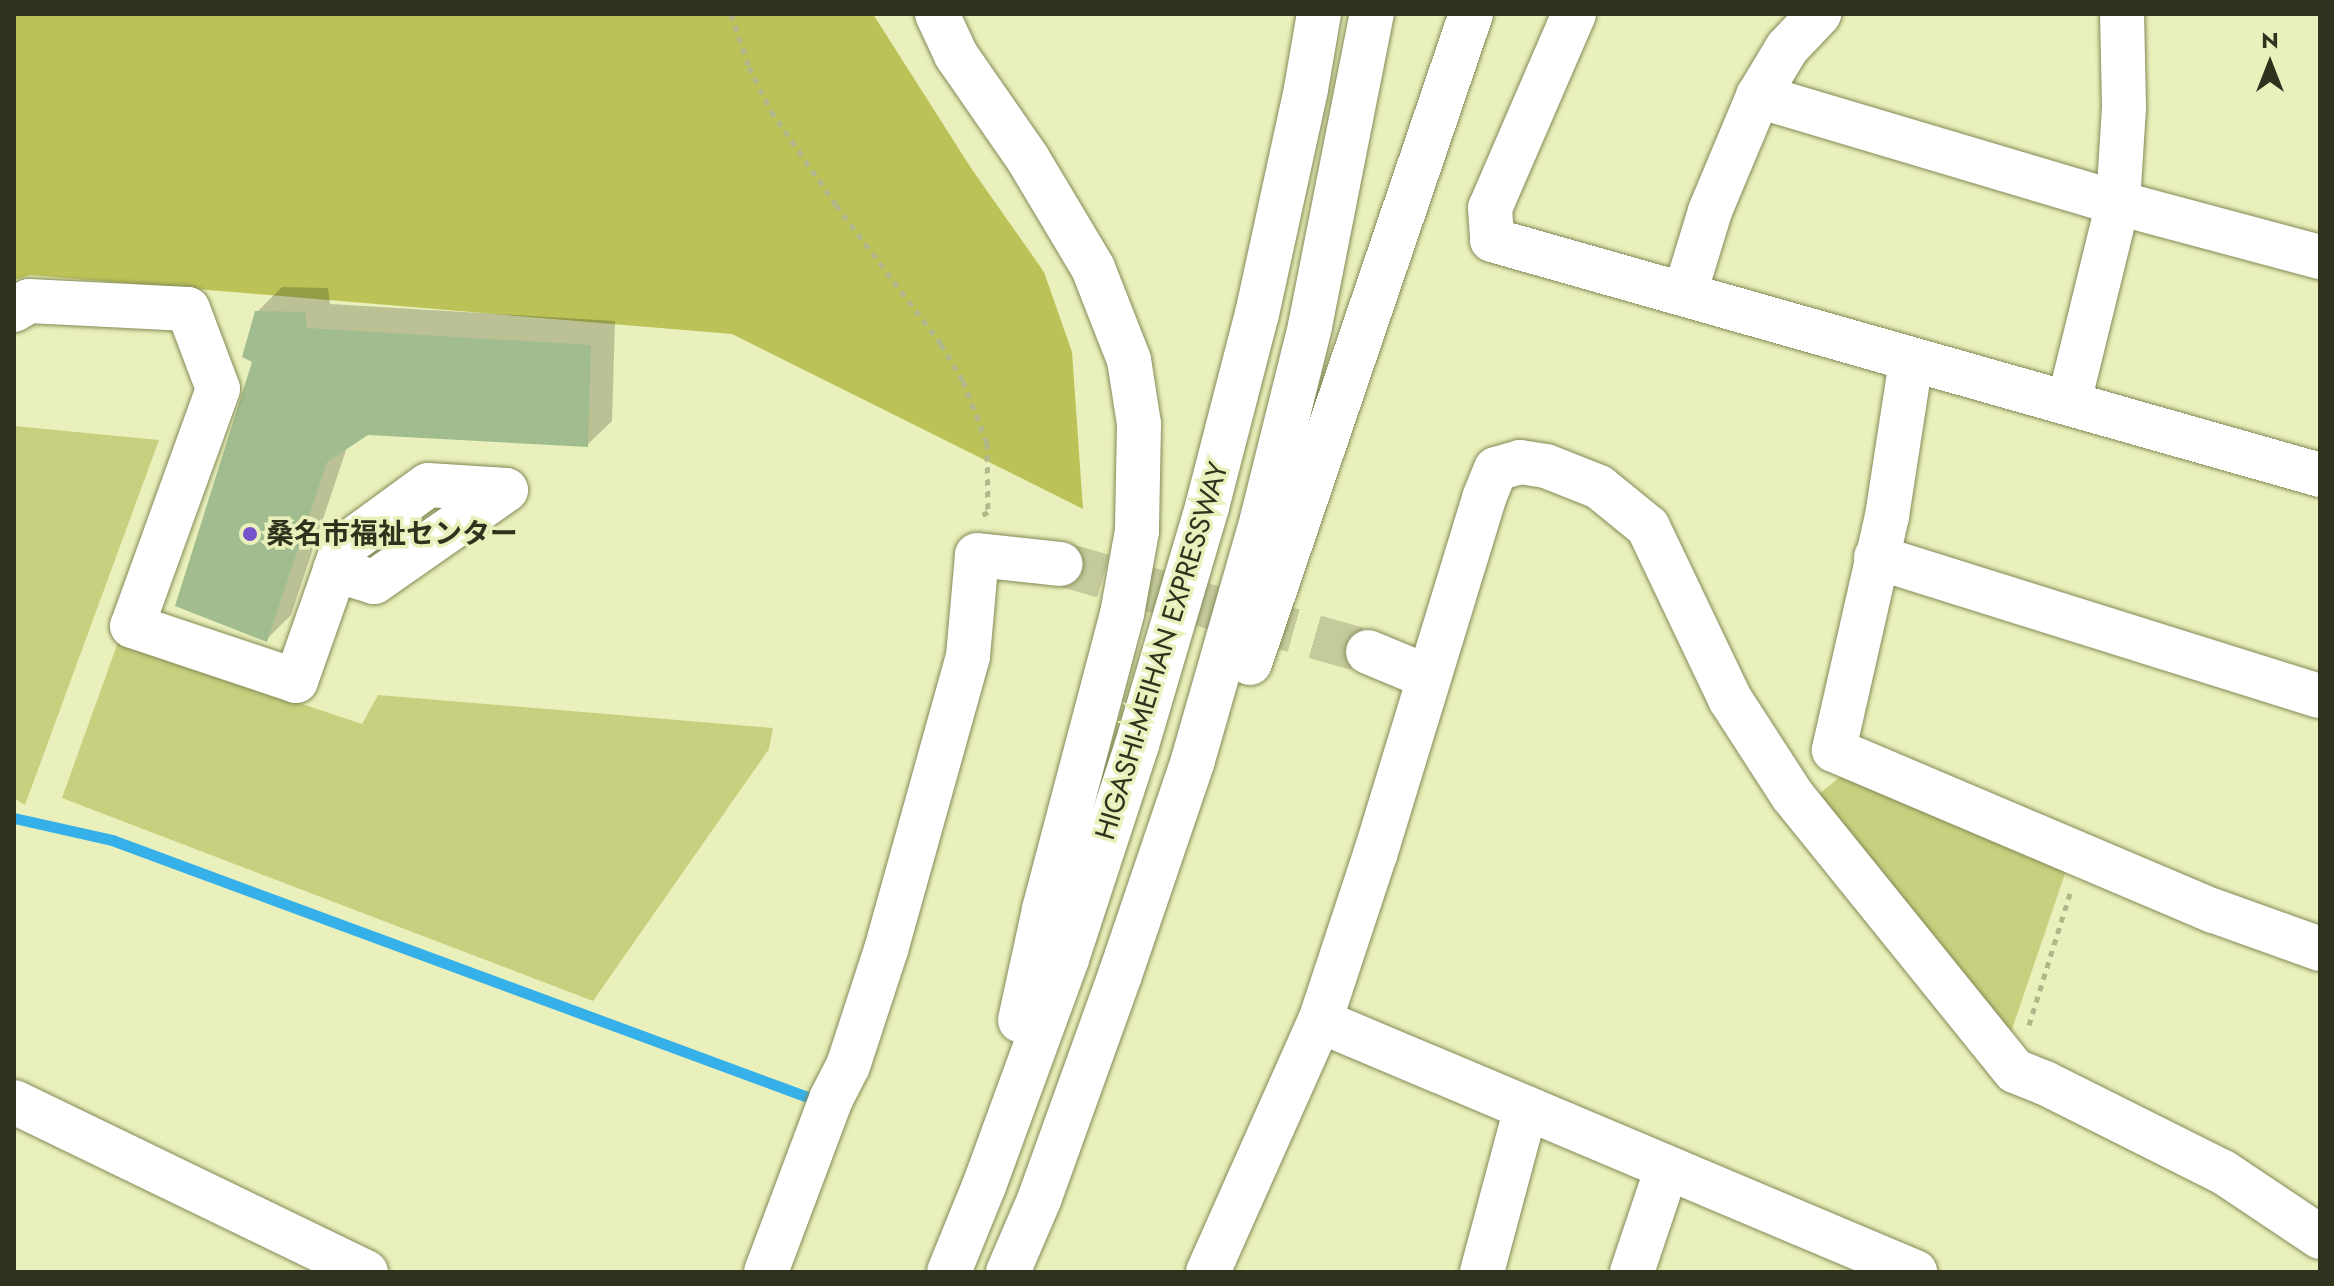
<!DOCTYPE html>
<html>
<head>
<meta charset="utf-8">
<style>
  body { margin:0 }
  #map { position:relative; width:2334px; height:1286px; overflow:hidden; background:#eaf0bb; font-family:Jost,"Noto Sans JP",sans-serif }
  div>[style] { position:absolute }
  [style*='--x'] { left:calc(var(--x)*1px); top:calc(var(--y)*1px); width:calc(var(--w)*1px); rotate:calc(var(--a)*1deg) }
  .green>* { inset:0; background:#c8d07f }
  .forest>* { inset:0; background:#bbc358 }
  .shadow>* { inset:0; background:#0003 }
  .stream>* { height:11px; margin:-5.5px; padding:0 5.5px; transform-origin:5.5px; border-radius:5.5px; background:#36b0e8 }
  .building>* { inset:0; background:#a1bd8f }
  .minor-tunnel>* { height:44px; margin-top:-22px; transform-origin:0; background:repeating-linear-gradient(90deg,#c5ca9c 0 44px,transparent 0 66px) }
  .path>* { height:5px; margin-top:-2.5px; transform-origin:0; background:repeating-linear-gradient(90deg,#b1b68b 0 6px,transparent 0 12px) }
  .roads { filter:drop-shadow(0 0 2px #848957) drop-shadow(0 0 2px #848957) }
  .minor>* { height:44px; margin:-22px; padding:0 22px; transform-origin:22px; border-radius:22px; background:#fff }
  .highway>* { height:44px; margin:-22px; padding:0 22px; transform-origin:22px; border-radius:22px; background:#fff }
  .dots>* { width:22px; height:22px; translate:-50% -50%; box-sizing:border-box; border:4px solid #eaf0bb; border-radius:50% }
  span { translate:-50% -50%; white-space:nowrap; text-align:center; line-height:1.15; -webkit-text-stroke:7px #eaf0bb; paint-order:stroke }
  .poi-label { font-size:28px; color:#30321e; font-weight:700 }
  .left { translate:0 -50%; text-align:left }
  .street-label { font-size:28px; color:#30321e }
  .frame { position:absolute; inset:0; border:16px solid #30321e; pointer-events:none }
  .north { position:absolute; left:2230px; top:24px; width:80px; height:80px; -webkit-text-stroke:6px #eaf0bb; paint-order:stroke; rotate:0deg; font-size:22px; font-weight:700; line-height:32px; text-align:center; color:#30321e }
  .north::after { content:''; display:block; margin:auto; width:28px; height:36px; background:#30321e; clip-path:polygon(50% 0,100% 100%,50% 72%,0 100%) }
</style>
</head>
<body>
<div id="map">
  <div class="green">
    <i style="clip-path:polygon(14px 426px,159px 440px,25px 805px,14px 798px)"></i>
    <i style="clip-path:polygon(118px 642px,362px 724px,378px 695px,773px 728px,769px 749px,593px 1001px,62px 798px)"></i>
    <i style="clip-path:polygon(1845px 773px,2070px 859px,2009px 1038px,1812px 800px)"></i>
  </div>
  <div class="forest">
    <i style="clip-path:polygon(14px 14px,873px 14px,971px 168px,1044px 272px,1072px 352px,1083px 509px,732px 334px,30px 275px,14px 280px)"></i>
  </div>
  <div class="shadow">
    <i style="clip-path:polygon(282px 287px,328px 288px,330px 304px,615px 321px,612px 421px,587px 445px,367px 433px,347px 447px,291px 615px,267px 639px,254px 361px,257px 312px)"></i>
  </div>
  <div class="stream">
    <i style="--x:14;--y:818;--w:100;--a:12.7"></i>
    <i style="--x:112;--y:840;--w:747;--a:20.28"></i>
  </div>
  <div class="building">
    <i style="clip-path:polygon(255px 311px,305px 312px,307px 328px,591px 345px,588px 447px,368px 435px,327px 462px,267px 642px,175px 606px,252px 362px,242px 357px)"></i>
  </div>
  <div class="minor-tunnel">
    <i style="--x:1061;--y:564;--w:319;--a:16"></i>
  </div>
  <div class="path">
    <i style="--x:731;--y:14;--w:56;--a:71.2"></i>
    <i style="--x:749;--y:67;--w:49;--a:63.4"></i>
    <i style="--x:771;--y:111;--w:114;--a:55.3"></i>
    <i style="--x:836;--y:205;--w:174;--a:52.9"></i>
    <i style="--x:941;--y:344;--w:43;--a:59.3"></i>
    <i style="--x:963;--y:381;--w:66;--a:68.8"></i>
    <i style="--x:987;--y:443;--w:69;--a:89.2"></i>
    <i style="--x:988;--y:512;--w:7;--a:153"></i>
    <i style="--x:2029;--y:1025;--w:138;--a:-72.7"></i>
  </div>
  <div class="roads">
    <div class="minor">
      <i style="--x:1574;--y:14;--w:211;--a:113.4"></i>
      <i style="--x:1490;--y:208;--w:32;--a:86"></i>
      <i style="--x:1492;--y:240;--w:861;--a:15.84"></i>
      <i style="--x:1758;--y:96;--w:376;--a:16.6"></i>
      <i style="--x:2118;--y:203;--w:209;--a:15"></i>
      <i style="--x:1685;--y:293;--w:86;--a:-73"></i>
      <i style="--x:1710;--y:211;--w:125;--a:-67.3"></i>
      <i style="--x:1758;--y:96;--w:56;--a:-58.9"></i>
      <i style="--x:1787;--y:48;--w:47;--a:-46.7"></i>
      <i style="--x:14;--y:310;--w:17;--a:-31"></i>
      <i style="--x:29;--y:301;--w:159;--a:2.9"></i>
      <i style="--x:188;--y:309;--w:85;--a:69.4"></i>
      <i style="--x:218;--y:389;--w:252;--a:109.9"></i>
      <i style="--x:132;--y:626;--w:173;--a:18.5"></i>
      <i style="--x:296;--y:681;--w:118;--a:-70.6"></i>
      <i style="--x:1911;--y:361;--w:157;--a:98.8"></i>
      <i style="--x:1887;--y:516;--w:240;--a:102.8"></i>
      <i style="--x:1834;--y:750;--w:413;--a:23"></i>
      <i style="--x:2214;--y:911;--w:113;--a:19.7"></i>
      <i style="--x:2069;--y:402;--w:205;--a:-76.2"></i>
      <i style="--x:2118;--y:203;--w:96;--a:-86.4"></i>
      <i style="--x:2124;--y:107;--w:93;--a:-91.2"></i>
      <i style="--x:428;--y:485;--w:78;--a:3.7"></i>
      <i style="--x:506;--y:490;--w:161;--a:145.1"></i>
      <i style="--x:374;--y:582;--w:41;--a:-162.9"></i>
      <i style="--x:335;--y:570;--w:24;--a:-71"></i>
      <i style="--x:343;--y:547;--w:105;--a:-36.1"></i>
      <i style="--x:1876;--y:557;--w:465;--a:17.4"></i>
      <i style="--x:1368;--y:652;--w:65;--a:22.6"></i>
      <i style="--x:1320;--y:1021;--w:646;--a:22.87"></i>
      <i style="--x:14;--y:1102;--w:391;--a:25.8"></i>
      <i style="--x:766;--y:1272;--w:185;--a:-69.4"></i>
      <i style="--x:831;--y:1099;--w:37;--a:-63"></i>
      <i style="--x:848;--y:1066;--w:122;--a:-71.9"></i>
      <i style="--x:886;--y:950;--w:305;--a:-74.4"></i>
      <i style="--x:968;--y:656;--w:101;--a:-84.9"></i>
      <i style="--x:977;--y:555;--w:84;--a:6.1"></i>
      <i style="--x:1208;--y:1272;--w:275;--a:-66"></i>
      <i style="--x:1320;--y:1021;--w:175;--a:-71.7"></i>
      <i style="--x:1375;--y:855;--w:373;--a:-73"></i>
      <i style="--x:1484;--y:498;--w:31;--a:-68"></i>
      <i style="--x:1496;--y:469;--w:25;--a:-16"></i>
      <i style="--x:1520;--y:462;--w:26;--a:9"></i>
      <i style="--x:1546;--y:466;--w:57;--a:21.6"></i>
      <i style="--x:1599;--y:487;--w:63;--a:39.2"></i>
      <i style="--x:1648;--y:527;--w:191;--a:64.5"></i>
      <i style="--x:1730;--y:699;--w:114;--a:57.1"></i>
      <i style="--x:1792;--y:795;--w:355;--a:51.1"></i>
      <i style="--x:2015;--y:1071;--w:32;--a:22"></i>
      <i style="--x:2045;--y:1083;--w:199;--a:26.6"></i>
      <i style="--x:2223;--y:1172;--w:117;--a:33.8"></i>
      <i style="--x:1482;--y:1272;--w:170;--a:-75"></i>
      <i style="--x:1632;--y:1272;--w:110;--a:-71.4"></i>
    </div>
    <div class="highway">
      <i style="--x:937;--y:14;--w:45;--a:65.1"></i>
      <i style="--x:956;--y:55;--w:126;--a:55.3"></i>
      <i style="--x:1028;--y:159;--w:127;--a:59.2"></i>
      <i style="--x:1093;--y:268;--w:99;--a:68.6"></i>
      <i style="--x:1129;--y:360;--w:65;--a:81.1"></i>
      <i style="--x:1139;--y:424;--w:107;--a:91.1"></i>
      <i style="--x:1137;--y:531;--w:84;--a:100.2"></i>
      <i style="--x:1122;--y:614;--w:306;--a:104.8"></i>
      <i style="--x:1044;--y:910;--w:113;--a:102.3"></i>
      <i style="--x:1250;--y:663;--w:686;--a:-71.2"></i>
      <i style="--x:949;--y:1272;--w:93;--a:-67.9"></i>
      <i style="--x:984;--y:1186;--w:242;--a:-69.9"></i>
      <i style="--x:1067;--y:959;--w:225;--a:-71.9"></i>
      <i style="--x:1137;--y:745;--w:248;--a:-73.6"></i>
      <i style="--x:1207;--y:507;--w:199;--a:-75.5"></i>
      <i style="--x:1257;--y:314;--w:230;--a:-77.7"></i>
      <i style="--x:1306;--y:89;--w:76;--a:-80.2"></i>
      <i style="--x:1008;--y:1272;--w:78;--a:-66.7"></i>
      <i style="--x:1039;--y:1200;--w:239;--a:-70.2"></i>
      <i style="--x:1120;--y:975;--w:227;--a:-71.2"></i>
      <i style="--x:1193;--y:760;--w:251;--a:-74"></i>
      <i style="--x:1262;--y:519;--w:199;--a:-76"></i>
      <i style="--x:1310;--y:326;--w:318;--a:-78.8"></i>
    </div>
  </div>
  <div class="dots">
    <i style="left:250px;top:534px;background:#7753cc"></i>
  </div>
  <div class="poi-label">
    <span class="left" style="left:266px;top:534px">桑名市福祉センター</span>
  </div>
  <div class="street-label">
    <span style="left:1162px;top:651px;rotate:-73deg">HIGASHI-MEIHAN EXPRESSWAY</span>
  </div>
  <div class="frame"></div>
  <div class="north">N</div>
</div>
</body>
</html>
